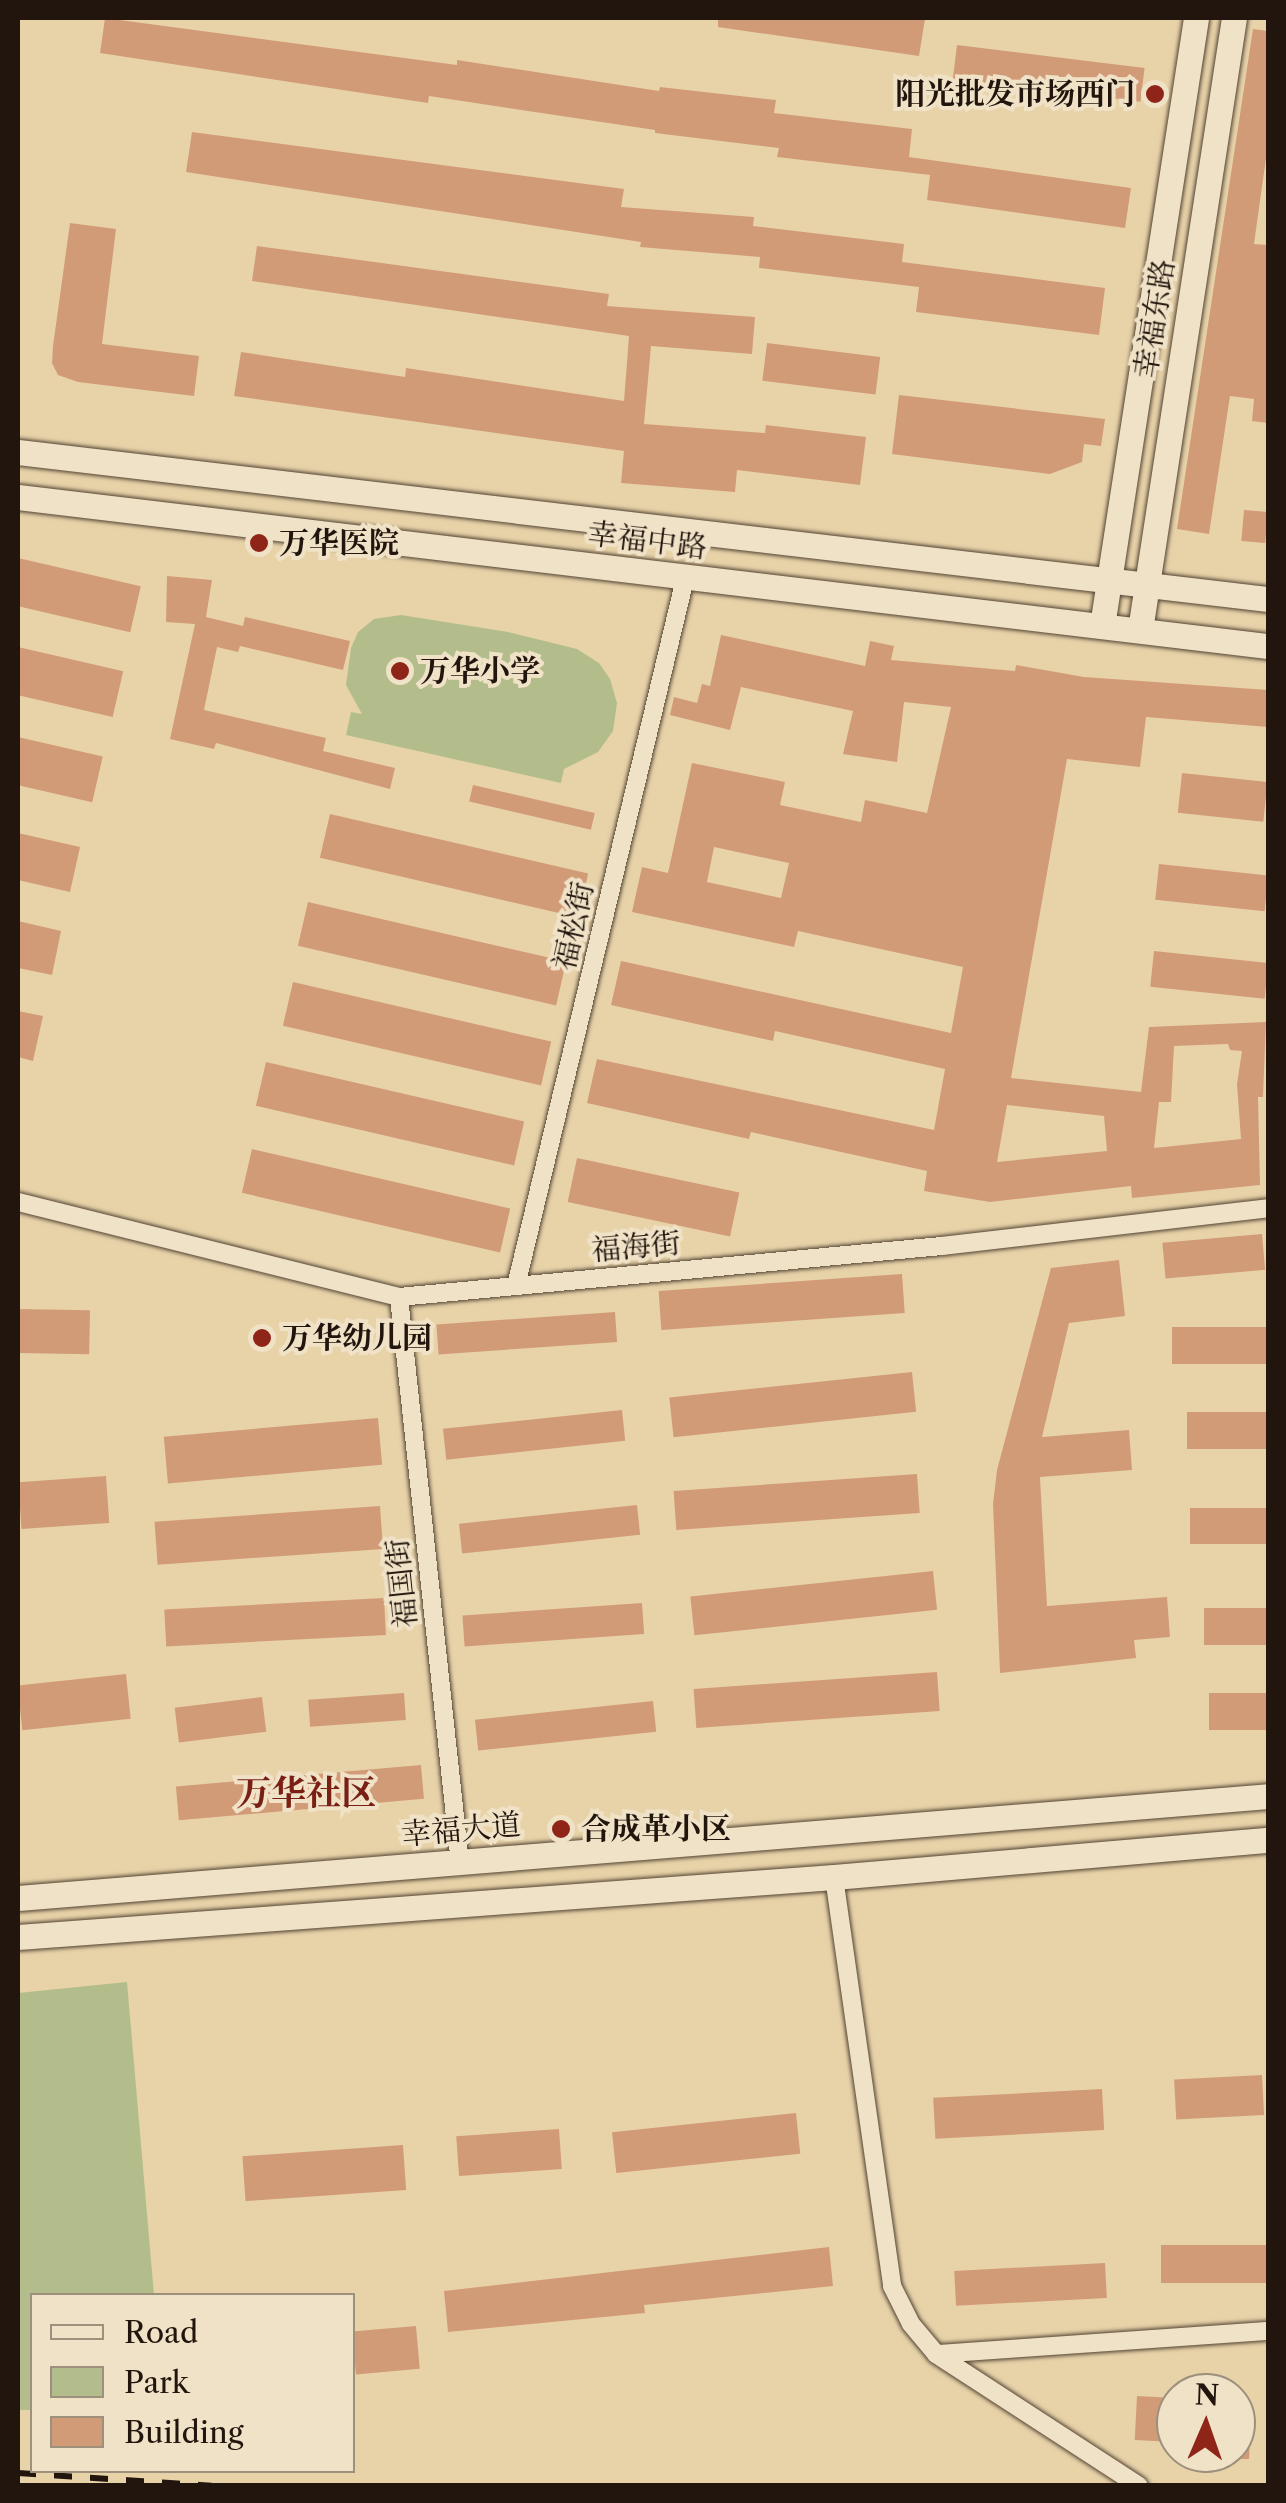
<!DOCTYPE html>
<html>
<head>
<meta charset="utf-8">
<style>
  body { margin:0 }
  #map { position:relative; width:1286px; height:2503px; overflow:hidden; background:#e8d3a9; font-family:"Libre Caslon Text","Noto Serif SC",serif }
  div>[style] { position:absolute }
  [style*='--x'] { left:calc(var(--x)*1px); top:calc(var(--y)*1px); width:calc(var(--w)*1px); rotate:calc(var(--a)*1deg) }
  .green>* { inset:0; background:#b3bd8b }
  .building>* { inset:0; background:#d29b78; transform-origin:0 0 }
  .roads { filter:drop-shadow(0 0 2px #534434) drop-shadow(0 0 2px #534434) }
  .street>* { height:18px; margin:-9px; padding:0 9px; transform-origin:9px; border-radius:9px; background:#f0e2c7 }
  .secondary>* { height:25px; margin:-12.5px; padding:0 12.5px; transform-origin:12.5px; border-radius:12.5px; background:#f0e2c7 }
  .rail>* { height:6px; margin-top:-3px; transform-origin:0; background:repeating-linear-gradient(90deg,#21150d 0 18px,transparent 0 36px) }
  .dots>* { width:28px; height:28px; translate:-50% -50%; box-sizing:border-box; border:5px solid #f0e2c7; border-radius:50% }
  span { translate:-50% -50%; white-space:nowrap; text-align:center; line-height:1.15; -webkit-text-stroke:8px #f0e2c7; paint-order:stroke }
  .poi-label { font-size:30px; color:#21150d; font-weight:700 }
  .right { translate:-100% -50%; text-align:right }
  .left { translate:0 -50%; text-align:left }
  .street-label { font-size:30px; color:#21150d }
  .quarter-label { font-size:35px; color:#7a1f14; font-weight:700 }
  .frame { position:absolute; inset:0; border:20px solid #21150d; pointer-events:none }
  .legend { position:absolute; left:30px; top:2293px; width:325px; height:180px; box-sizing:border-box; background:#f0e2c7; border:2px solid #9d907d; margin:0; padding:12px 18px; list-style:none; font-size:30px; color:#21150d }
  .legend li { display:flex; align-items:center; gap:20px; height:50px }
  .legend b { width:50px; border:2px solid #9d907d }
  .north { position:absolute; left:1156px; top:2373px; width:100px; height:100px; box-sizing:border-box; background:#f0e2c7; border:2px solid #9d907d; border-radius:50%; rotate:2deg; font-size:28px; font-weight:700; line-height:40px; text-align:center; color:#21150d }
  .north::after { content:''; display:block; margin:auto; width:35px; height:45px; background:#8f2418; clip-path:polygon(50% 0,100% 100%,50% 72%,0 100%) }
</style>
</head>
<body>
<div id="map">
  <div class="green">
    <i style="clip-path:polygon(401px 615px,508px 632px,577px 649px,599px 663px,610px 679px,617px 703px,613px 731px,598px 752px,564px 769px,561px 783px,346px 735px,351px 712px,362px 714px,346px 685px,351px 648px,358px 632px,374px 619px)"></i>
    <i style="clip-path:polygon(127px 1982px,154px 2295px,32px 2296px,32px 2410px,18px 2410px,18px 1993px)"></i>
  </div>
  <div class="building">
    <i style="clip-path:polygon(105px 18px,457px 65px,457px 60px,659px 91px,660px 87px,776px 100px,774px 113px,912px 129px,909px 157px,1131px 188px,1125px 228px,927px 200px,930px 175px,777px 157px,779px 148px,655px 133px,655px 130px,429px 96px,428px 103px,100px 53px)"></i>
    <i style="clip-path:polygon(718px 18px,916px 18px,925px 19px,919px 56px,718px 27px)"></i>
    <i style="clip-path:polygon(1253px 29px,1268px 31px,1268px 144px,1254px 244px,1268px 245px,1268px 423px,1252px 421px,1254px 399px,1230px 396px,1209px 534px,1177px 529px)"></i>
    <i style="left:957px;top:45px;width:189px;height:34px;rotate:7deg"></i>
    <i style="clip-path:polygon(192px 132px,624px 189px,621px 207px,754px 217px,753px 226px,904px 244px,902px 262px,1105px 288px,1099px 335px,916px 312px,919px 287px,759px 268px,760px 257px,640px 247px,641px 242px,186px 172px)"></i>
    <i style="clip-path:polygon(70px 223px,116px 229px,102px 344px,199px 356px,194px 396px,78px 382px,58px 375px,52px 363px,53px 346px)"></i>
    <i style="clip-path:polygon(257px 246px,609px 294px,607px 306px,755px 317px,752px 354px,651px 346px,644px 424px,765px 433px,766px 425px,866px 437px,860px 485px,737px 470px,735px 492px,621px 483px,624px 451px,234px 396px,241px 352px,405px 377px,406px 368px,624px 401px,629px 336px,252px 281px)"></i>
    <i style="left:767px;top:343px;width:114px;height:38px;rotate:7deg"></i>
    <i style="clip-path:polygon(899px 395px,1105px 419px,1101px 446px,1084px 444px,1082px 462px,1050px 474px,892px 454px)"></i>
    <i style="left:1244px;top:510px;width:24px;height:31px;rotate:5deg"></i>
    <i style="left:18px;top:558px;width:126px;height:47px;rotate:13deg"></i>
    <i style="clip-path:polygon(167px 576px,212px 580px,206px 617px,243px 626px,245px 617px,350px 641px,343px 670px,240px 646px,238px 652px,217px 647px,204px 710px,326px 738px,323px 751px,395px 768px,390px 789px,216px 743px,214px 749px,170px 739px,195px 624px,166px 622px)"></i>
    <i style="clip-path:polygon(evenodd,721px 635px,865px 666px,870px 641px,894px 646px,891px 660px,1015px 671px,1016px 665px,1084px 677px,1268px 690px,1268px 727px,1146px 717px,1140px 767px,1067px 759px,1011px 1078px,1141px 1092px,1149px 1027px,1266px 1022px,1263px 1097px,1258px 1097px,1260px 1185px,1132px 1198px,1131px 1186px,990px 1202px,924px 1191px,927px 1171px,751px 1132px,749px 1139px,587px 1103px,597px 1059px,934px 1130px,945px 1069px,775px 1031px,773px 1041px,611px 1005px,621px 961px,951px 1033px,963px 967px,798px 931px,794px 947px,632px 912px,642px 867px,668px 873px,692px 763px,785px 782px,780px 805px,861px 822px,865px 800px,927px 813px,951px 707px,904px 702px,897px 762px,843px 754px,853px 711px,741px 687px,730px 730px,670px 715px,674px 697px,697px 703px,702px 684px,710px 686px,721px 635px,714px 847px,789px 863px,781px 898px,707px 882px,714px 847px,721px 635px,1228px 1044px,1230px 1050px,1242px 1051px,1237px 1084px,1241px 1139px,1154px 1148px,1159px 1102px,1171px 1102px,1174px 1046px,1228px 1044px,721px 635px,1007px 1105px,1104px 1116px,1107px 1151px,997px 1162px,1007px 1105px)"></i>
    <i style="left:18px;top:647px;width:108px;height:47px;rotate:13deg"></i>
    <i style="left:18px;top:737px;width:87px;height:47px;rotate:13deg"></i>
    <i style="left:1182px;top:773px;width:86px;height:40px;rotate:6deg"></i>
    <i style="left:473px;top:785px;width:125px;height:17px;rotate:13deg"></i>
    <i style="left:330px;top:814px;width:265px;height:45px;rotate:13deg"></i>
    <i style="clip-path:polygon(18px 833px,80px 847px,70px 892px,18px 880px)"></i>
    <i style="left:1159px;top:864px;width:110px;height:36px;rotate:6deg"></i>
    <i style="left:308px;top:902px;width:265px;height:45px;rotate:13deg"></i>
    <i style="clip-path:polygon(18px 921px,61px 931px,52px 975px,18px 968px)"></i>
    <i style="left:1154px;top:951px;width:115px;height:36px;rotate:6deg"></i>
    <i style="left:293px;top:982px;width:265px;height:45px;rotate:13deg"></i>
    <i style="clip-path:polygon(18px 1011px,43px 1016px,33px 1061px,18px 1057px)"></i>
    <i style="left:266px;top:1062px;width:265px;height:45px;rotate:13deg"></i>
    <i style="left:252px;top:1149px;width:265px;height:45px;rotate:13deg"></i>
    <i style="left:577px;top:1158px;width:166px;height:45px;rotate:12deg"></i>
    <i style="left:1262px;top:1234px;width:36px;height:100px;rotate:85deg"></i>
    <i style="clip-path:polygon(1119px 1260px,1125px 1316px,1069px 1323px,1042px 1437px,1129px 1430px,1132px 1470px,1040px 1477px,1047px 1606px,1167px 1597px,1170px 1637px,1134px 1640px,1136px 1658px,1000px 1673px,993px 1504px,997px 1470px,1051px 1268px)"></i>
    <i style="left:902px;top:1274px;width:39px;height:244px;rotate:86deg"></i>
    <i style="left:18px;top:1309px;width:72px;height:44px;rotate:1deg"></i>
    <i style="left:615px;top:1312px;width:30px;height:179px;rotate:86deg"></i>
    <i style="left:1268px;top:1327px;width:37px;height:96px;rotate:90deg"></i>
    <i style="left:912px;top:1372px;width:40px;height:244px;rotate:84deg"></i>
    <i style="left:622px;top:1410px;width:31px;height:180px;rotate:84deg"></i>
    <i style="left:1268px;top:1412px;width:37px;height:81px;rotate:90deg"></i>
    <i style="left:378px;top:1418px;width:47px;height:215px;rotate:85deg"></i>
    <i style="left:917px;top:1474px;width:39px;height:244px;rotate:86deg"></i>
    <i style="left:106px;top:1476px;width:47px;height:88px;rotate:86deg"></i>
    <i style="left:637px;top:1505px;width:30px;height:179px;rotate:84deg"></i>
    <i style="left:380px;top:1506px;width:43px;height:226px;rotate:86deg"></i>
    <i style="left:1268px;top:1508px;width:36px;height:78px;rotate:90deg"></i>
    <i style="left:933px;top:1571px;width:39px;height:244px;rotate:84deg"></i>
    <i style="left:384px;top:1598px;width:37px;height:220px;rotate:87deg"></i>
    <i style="left:642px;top:1603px;width:31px;height:180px;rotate:86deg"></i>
    <i style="left:1268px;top:1608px;width:37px;height:64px;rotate:90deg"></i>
    <i style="left:937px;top:1672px;width:39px;height:244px;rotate:86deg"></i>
    <i style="left:126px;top:1674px;width:45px;height:109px;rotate:84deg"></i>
    <i style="left:404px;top:1693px;width:27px;height:96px;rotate:86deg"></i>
    <i style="left:1268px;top:1693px;width:37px;height:59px;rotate:90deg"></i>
    <i style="left:262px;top:1697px;width:35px;height:88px;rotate:83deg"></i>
    <i style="left:653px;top:1701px;width:31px;height:179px;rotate:84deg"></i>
    <i style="left:421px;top:1765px;width:34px;height:246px;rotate:85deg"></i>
    <i style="left:1262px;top:2075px;width:40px;height:88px;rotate:87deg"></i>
    <i style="left:1102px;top:2089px;width:41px;height:169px;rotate:87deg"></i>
    <i style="left:796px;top:2113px;width:41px;height:185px;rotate:84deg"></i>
    <i style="left:559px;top:2129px;width:40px;height:103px;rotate:86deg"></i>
    <i style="left:403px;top:2145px;width:45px;height:161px;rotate:86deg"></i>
    <i style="left:1268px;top:2245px;width:38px;height:107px;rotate:90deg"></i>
    <i style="clip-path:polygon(829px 2247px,833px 2286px,644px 2305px,645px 2313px,448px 2332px,444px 2291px)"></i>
    <i style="left:1105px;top:2263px;width:35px;height:151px;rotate:87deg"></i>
    <i style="left:416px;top:2326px;width:43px;height:64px;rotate:85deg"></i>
    <i style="left:1137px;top:2396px;width:39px;height:44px;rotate:3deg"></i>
    <i style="clip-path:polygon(1236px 2402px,1252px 2403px,1249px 2459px,1236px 2459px)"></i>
  </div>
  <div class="roads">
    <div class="street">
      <i style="--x:18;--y:1202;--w:393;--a:14"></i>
      <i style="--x:399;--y:1297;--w:545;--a:-5.37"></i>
      <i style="--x:942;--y:1246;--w:328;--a:-6.6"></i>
      <i style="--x:516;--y:1286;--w:727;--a:-76.56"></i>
      <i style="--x:399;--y:1297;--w:569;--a:83.85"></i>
      <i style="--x:834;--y:1877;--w:413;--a:81.9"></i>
      <i style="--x:892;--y:2286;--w:42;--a:63.4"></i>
      <i style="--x:911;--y:2324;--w:39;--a:50"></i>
      <i style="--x:936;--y:2354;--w:242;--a:33"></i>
      <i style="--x:937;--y:2354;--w:332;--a:-4"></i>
    </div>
    <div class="secondary">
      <i style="--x:18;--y:452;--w:1259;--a:6.71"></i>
      <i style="--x:18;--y:497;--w:1259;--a:6.8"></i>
      <i style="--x:1102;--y:626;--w:615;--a:-81.21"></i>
      <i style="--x:1140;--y:630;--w:619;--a:-81.27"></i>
      <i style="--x:18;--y:1898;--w:1254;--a:-4.66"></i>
      <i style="--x:18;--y:1937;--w:818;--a:-4.21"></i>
      <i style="--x:834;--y:1877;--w:436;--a:-4.9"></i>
    </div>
  </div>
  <div class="rail">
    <i style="--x:18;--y:2473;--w:194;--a:3.8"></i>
  </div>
  <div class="dots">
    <i style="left:1155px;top:94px;background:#8f2418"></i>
    <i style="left:259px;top:543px;background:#8f2418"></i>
    <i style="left:400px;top:671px;background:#8f2418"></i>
    <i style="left:262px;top:1338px;background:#8f2418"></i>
    <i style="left:561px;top:1829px;background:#8f2418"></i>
  </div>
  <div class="poi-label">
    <span class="right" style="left:1135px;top:94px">阳光批发市场西门</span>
    <span class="left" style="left:279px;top:543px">万华医院</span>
    <span class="left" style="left:420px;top:671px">万华小学</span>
    <span class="left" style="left:282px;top:1338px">万华幼儿园</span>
    <span class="left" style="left:581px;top:1829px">合成革小区</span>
  </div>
  <div class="street-label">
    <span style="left:1155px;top:319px;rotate:-81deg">幸福东路</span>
    <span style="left:647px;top:541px;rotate:7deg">幸福中路</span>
    <span style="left:574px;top:926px;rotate:-77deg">福松街</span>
    <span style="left:636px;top:1247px;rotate:-5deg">福海街</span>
    <span style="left:402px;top:1583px;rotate:-96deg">福国街</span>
    <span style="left:461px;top:1830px;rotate:-5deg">幸福大道</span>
  </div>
  <div class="quarter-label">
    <span style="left:306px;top:1793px">万华社区</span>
  </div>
  <div class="frame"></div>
  <ul class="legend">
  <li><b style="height:12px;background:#f0e2c7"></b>Road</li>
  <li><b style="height:28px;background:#b3bd8b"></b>Park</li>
  <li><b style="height:28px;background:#d29b78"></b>Building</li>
  </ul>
  <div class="north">N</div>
</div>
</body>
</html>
